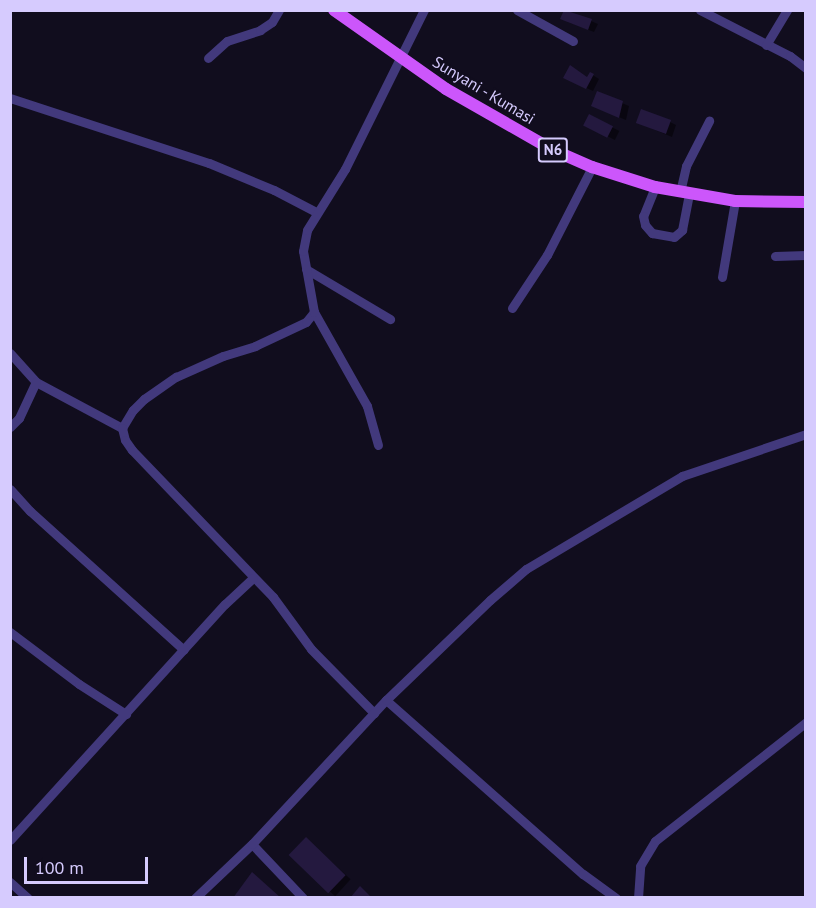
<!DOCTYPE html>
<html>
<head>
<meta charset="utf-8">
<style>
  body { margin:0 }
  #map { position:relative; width:816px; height:908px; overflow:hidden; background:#110d1e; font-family:"PT Sans",sans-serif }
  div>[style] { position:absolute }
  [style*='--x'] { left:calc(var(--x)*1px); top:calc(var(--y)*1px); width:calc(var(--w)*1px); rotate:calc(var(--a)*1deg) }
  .shadow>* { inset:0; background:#0007; transform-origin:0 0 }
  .building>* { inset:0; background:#24193f; transform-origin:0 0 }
  .minor>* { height:9px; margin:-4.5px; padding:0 4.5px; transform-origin:4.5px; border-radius:4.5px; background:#42397c }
  .major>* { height:12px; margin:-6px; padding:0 6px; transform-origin:6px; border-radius:6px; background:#cc56fb }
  span { translate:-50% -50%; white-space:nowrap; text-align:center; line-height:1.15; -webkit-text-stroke:4.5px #110d1e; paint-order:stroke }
  .shield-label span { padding:2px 4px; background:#110d1e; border:2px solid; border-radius:4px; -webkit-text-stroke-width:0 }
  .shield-label { font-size:15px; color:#d6cbfe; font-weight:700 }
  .street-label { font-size:16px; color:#d6cbfe }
  .frame { position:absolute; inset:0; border:12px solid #d6cbfe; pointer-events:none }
  .scale { position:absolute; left:24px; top:857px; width:124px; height:27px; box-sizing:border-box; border:3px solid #d6cbfe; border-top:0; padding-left:8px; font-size:18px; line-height:21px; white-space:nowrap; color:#d6cbfe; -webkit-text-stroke:4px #110d1e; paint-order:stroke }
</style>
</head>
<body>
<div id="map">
  <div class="shadow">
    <i style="clip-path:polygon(565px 10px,598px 24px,594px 32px,568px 22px)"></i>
    <i style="clip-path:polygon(591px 74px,599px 79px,593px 91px,571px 81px,588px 78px)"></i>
    <i style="clip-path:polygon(598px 93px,629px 106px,626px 120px,599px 109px)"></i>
    <i style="left:590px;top:116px;width:33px;height:10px;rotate:27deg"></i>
    <i style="clip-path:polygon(670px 122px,676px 125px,672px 137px,638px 123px)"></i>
    <i style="left:306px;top:839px;width:60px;height:23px;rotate:42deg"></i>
  </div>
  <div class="building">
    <i style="clip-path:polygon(564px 10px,592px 19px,588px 30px,560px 19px)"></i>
    <i style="clip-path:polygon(570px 65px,587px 77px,590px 72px,594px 74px,586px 89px,563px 78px)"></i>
    <i style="clip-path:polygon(597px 91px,623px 101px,619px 118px,591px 106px)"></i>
    <i style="left:641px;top:109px;width:32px;height:15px;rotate:20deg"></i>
    <i style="left:589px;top:114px;width:27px;height:13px;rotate:27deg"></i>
    <i style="left:306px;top:837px;width:55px;height:25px;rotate:44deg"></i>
    <i style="clip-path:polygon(252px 872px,281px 898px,233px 898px)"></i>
    <i style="clip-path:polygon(360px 886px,372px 898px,350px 898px)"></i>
  </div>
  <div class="minor">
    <i style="--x:517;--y:10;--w:64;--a:29"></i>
    <i style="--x:700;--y:10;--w:101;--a:27.1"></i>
    <i style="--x:790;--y:56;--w:20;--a:37"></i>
    <i style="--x:766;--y:45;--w:41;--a:-59"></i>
    <i style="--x:208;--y:58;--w:25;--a:-42"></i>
    <i style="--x:227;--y:41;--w:35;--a:-18"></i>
    <i style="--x:260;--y:30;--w:14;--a:-34"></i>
    <i style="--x:272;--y:22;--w:14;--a:-60"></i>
    <i style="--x:10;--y:98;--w:209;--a:18.1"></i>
    <i style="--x:209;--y:163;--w:70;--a:22.6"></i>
    <i style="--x:274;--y:190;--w:47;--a:27.6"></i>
    <i style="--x:655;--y:187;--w:31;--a:112"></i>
    <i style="--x:643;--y:216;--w:9;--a:77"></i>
    <i style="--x:645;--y:225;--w:11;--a:49"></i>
    <i style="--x:652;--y:233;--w:22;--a:10"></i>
    <i style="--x:674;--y:237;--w:11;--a:-41"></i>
    <i style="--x:682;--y:230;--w:38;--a:-79"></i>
    <i style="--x:680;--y:192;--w:27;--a:-77"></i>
    <i style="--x:686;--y:166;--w:51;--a:-62.9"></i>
    <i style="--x:775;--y:256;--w:31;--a:-2"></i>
    <i style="--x:306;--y:269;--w:98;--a:30.8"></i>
    <i style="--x:722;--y:277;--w:77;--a:-80.3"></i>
    <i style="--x:512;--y:308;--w:64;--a:-56.6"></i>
    <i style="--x:547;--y:255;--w:99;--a:-62.9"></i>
    <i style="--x:10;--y:353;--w:39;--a:48"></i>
    <i style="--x:36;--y:382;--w:98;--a:28.1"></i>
    <i style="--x:122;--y:428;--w:21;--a:-59"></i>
    <i style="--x:133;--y:410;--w:16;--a:-45"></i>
    <i style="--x:144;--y:399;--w:39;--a:-35"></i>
    <i style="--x:176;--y:377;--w:51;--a:-24.1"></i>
    <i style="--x:223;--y:356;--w:34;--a:-17"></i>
    <i style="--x:255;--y:346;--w:56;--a:-25.2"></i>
    <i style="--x:306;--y:322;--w:13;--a:-51"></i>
    <i style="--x:10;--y:427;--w:13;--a:-45"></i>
    <i style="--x:19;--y:418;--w:40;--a:-65"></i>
    <i style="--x:122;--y:428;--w:12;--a:76"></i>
    <i style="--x:125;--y:440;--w:12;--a:55"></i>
    <i style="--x:132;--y:450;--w:204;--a:46.2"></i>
    <i style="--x:273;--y:597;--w:64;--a:53.8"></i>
    <i style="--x:311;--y:649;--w:90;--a:45.5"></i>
    <i style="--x:378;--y:445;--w:41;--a:-105.8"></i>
    <i style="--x:367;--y:406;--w:108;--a:-119.4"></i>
    <i style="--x:314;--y:312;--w:62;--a:-100.2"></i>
    <i style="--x:303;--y:251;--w:21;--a:-79"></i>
    <i style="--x:307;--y:230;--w:72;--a:-58.1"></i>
    <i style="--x:345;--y:169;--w:178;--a:-63.6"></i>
    <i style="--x:10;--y:489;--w:30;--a:48"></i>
    <i style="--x:30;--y:511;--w:207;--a:42.1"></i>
    <i style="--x:10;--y:632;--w:86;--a:37"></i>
    <i style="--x:79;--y:684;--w:56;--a:32.6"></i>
    <i style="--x:386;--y:700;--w:263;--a:41.5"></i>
    <i style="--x:583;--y:874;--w:41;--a:36"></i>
    <i style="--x:10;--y:840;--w:319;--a:-47.7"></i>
    <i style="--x:225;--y:604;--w:38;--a:-43"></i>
    <i style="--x:252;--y:844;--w:74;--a:46.6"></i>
    <i style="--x:10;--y:882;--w:24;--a:42"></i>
    <i style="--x:195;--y:898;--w:79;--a:-43.5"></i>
    <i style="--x:252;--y:844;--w:197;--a:-47.1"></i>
    <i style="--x:386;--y:700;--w:144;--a:-43.9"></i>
    <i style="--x:490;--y:600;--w:48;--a:-40.7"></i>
    <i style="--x:526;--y:569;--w:182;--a:-30.8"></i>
    <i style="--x:682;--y:476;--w:131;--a:-18.7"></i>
    <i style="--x:638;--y:898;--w:32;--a:-86"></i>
    <i style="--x:640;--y:866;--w:29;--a:-59"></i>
    <i style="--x:655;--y:841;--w:192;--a:-38.2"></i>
  </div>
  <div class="major">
    <i style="--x:334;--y:10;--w:137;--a:35.2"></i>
    <i style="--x:446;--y:89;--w:123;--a:29.7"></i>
    <i style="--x:553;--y:150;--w:43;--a:23.6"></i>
    <i style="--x:592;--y:167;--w:66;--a:17.6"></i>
    <i style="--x:655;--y:187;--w:81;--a:9.9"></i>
    <i style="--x:735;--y:201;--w:71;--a:0.8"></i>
  </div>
  <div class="shield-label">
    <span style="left:553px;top:150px">N6</span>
  </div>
  <div class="street-label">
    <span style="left:484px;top:90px;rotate:31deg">Sunyani - Kumasi</span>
  </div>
  <div class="frame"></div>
  <div class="scale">100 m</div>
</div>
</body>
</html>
